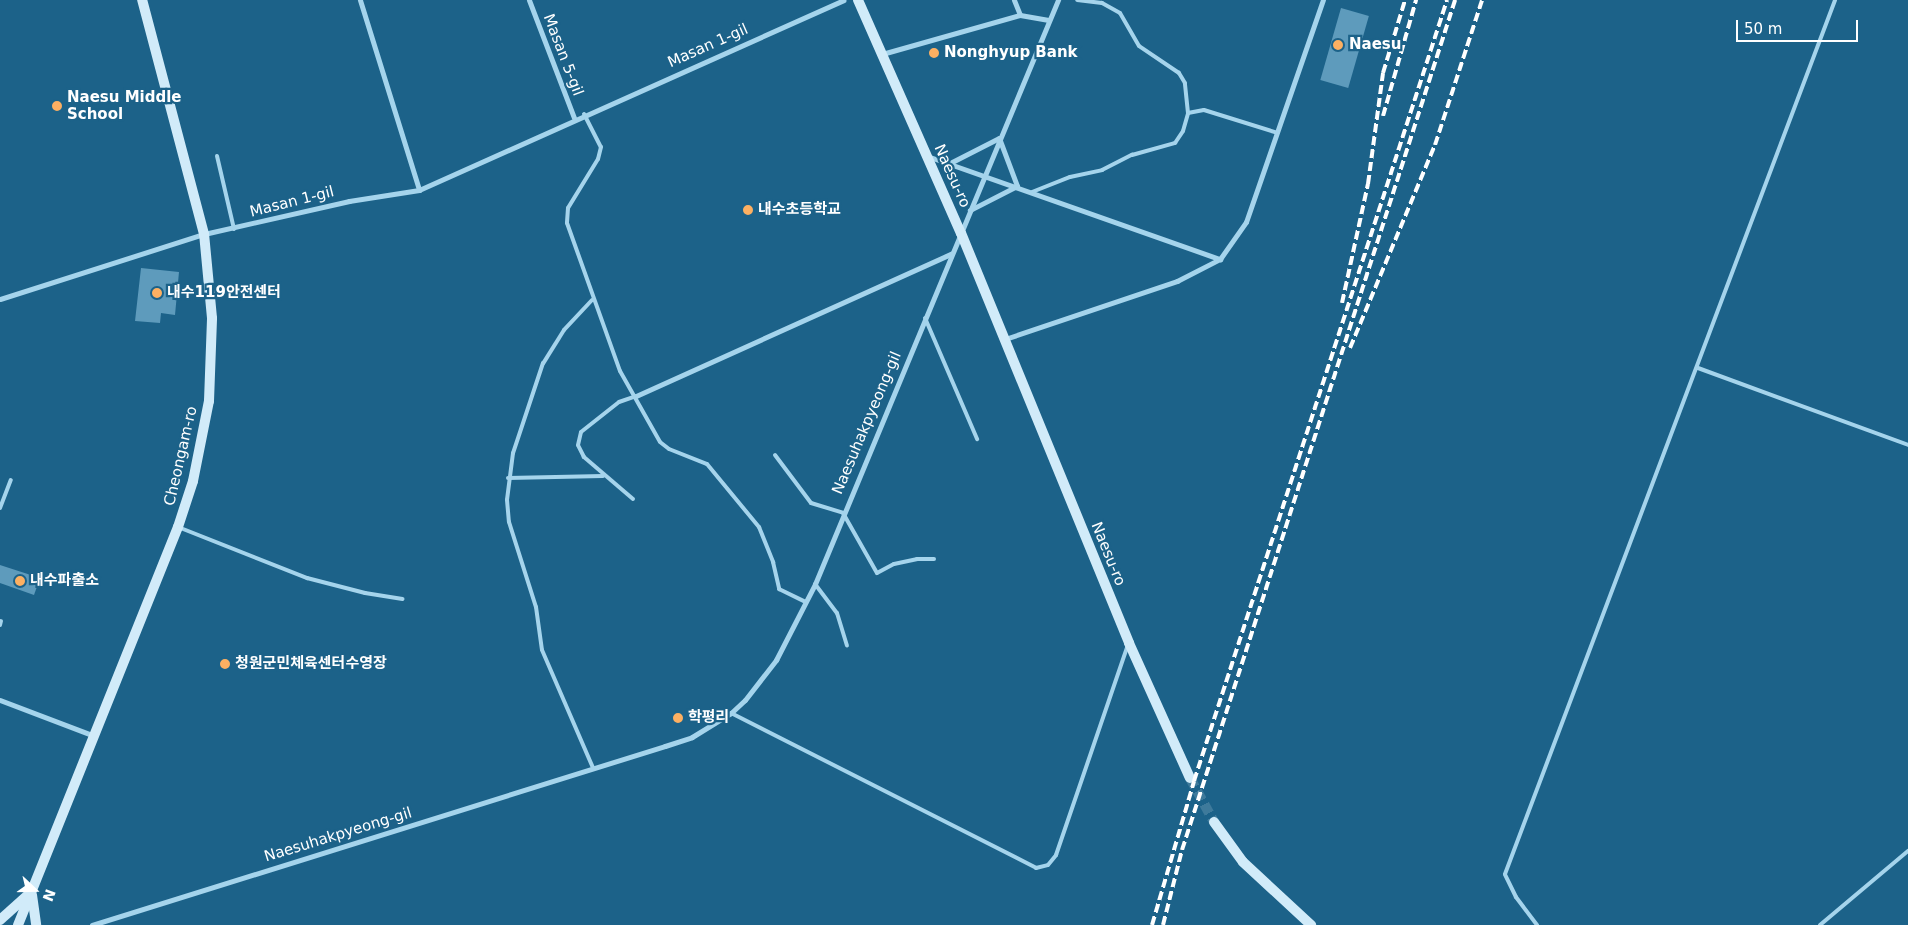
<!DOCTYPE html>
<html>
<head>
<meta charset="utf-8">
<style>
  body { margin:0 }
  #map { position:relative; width:1908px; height:925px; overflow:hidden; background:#1c6289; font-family:"DejaVu Sans","Noto Sans KR",sans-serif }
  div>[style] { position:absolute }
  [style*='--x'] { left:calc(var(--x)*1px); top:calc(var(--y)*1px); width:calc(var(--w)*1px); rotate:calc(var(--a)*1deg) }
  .building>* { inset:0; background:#5e9bbc; transform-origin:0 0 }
  .secondary-tunnel>* { height:10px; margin-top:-5px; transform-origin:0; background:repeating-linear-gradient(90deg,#3e7a9b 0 10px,transparent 0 15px) }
  .lane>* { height:4px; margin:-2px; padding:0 2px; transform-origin:2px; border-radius:2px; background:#a5d4ec }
  .street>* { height:5px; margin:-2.5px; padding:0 2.5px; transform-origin:2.5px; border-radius:2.5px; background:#a5d4ec }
  .secondary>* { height:10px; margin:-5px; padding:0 5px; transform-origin:5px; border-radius:5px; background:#d1ebf9 }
  .rail>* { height:4px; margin-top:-2px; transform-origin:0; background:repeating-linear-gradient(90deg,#fff 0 9px,transparent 0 13px) }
  .dots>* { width:14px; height:14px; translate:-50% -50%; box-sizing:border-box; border:2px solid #1c6289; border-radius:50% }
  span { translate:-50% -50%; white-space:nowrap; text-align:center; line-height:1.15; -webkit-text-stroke:4.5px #1c6289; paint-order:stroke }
  .poi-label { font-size:15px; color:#fff; font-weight:700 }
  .left { translate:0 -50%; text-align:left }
  .street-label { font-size:15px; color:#fff }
  .north { position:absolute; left:10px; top:865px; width:50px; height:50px; -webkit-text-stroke:4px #1c6289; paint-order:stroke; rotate:111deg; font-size:14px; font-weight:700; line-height:20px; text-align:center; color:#fff }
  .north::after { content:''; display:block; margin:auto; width:18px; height:22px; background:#fff; clip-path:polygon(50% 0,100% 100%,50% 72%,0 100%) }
  .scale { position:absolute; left:1736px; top:20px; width:122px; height:22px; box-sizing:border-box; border:2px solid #fff; border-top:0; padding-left:6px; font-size:15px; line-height:18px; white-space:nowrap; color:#fff; -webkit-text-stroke:4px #1c6289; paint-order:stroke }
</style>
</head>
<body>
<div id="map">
  <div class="building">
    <i style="left:1341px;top:8px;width:29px;height:75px;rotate:16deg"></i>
    <i style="clip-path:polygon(141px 268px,179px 272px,175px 315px,161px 313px,160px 323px,135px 321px)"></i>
    <i style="clip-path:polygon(0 565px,40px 578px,34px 595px,0 583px)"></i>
  </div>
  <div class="secondary-tunnel">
    <i style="--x:1190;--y:778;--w:50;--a:61.4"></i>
  </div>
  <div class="lane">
    <i style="--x:1188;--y:113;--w:16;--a:-11"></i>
    <i style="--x:1204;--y:110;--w:77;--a:17.3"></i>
    <i style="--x:584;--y:114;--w:37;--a:63"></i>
    <i style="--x:601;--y:147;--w:12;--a:104"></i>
    <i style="--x:598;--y:159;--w:57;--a:121.5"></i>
    <i style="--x:568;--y:208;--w:15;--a:94"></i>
    <i style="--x:567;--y:223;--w:157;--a:70.3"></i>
    <i style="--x:620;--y:371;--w:81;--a:60.6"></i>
    <i style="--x:660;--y:442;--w:11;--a:38"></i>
    <i style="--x:669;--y:449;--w:41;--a:21.5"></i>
    <i style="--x:707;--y:464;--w:82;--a:50.5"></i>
    <i style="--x:759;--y:527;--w:38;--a:68"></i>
    <i style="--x:773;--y:562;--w:28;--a:77"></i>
    <i style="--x:779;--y:589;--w:30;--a:26"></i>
    <i style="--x:217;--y:156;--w:75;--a:76.9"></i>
    <i style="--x:1032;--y:192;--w:41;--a:-21.5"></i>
    <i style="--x:1070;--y:177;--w:33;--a:-12"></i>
    <i style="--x:1102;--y:170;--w:34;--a:-27"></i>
    <i style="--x:1132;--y:155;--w:45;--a:-15.6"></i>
    <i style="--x:1175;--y:143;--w:14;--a:-56"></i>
    <i style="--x:1183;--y:131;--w:19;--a:-74"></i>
    <i style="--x:1188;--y:113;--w:30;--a:-96"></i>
    <i style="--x:1185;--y:83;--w:12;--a:-121"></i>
    <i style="--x:1179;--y:73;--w:48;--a:-146"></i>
    <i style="--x:1139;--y:46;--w:38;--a:-120"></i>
    <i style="--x:1120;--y:13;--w:21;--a:-151"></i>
    <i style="--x:1102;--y:3;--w:25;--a:-173"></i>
    <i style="--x:592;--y:300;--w:41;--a:133"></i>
    <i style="--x:564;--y:330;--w:39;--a:122"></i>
    <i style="--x:543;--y:363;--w:95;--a:108.4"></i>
    <i style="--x:513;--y:453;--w:47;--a:97.3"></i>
    <i style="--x:507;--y:500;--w:22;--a:85"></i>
    <i style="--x:509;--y:522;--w:89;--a:72.4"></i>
    <i style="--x:536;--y:607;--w:43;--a:82.1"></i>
    <i style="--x:542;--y:650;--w:129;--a:66.6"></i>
    <i style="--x:925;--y:318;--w:132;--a:66.7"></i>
    <i style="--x:1698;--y:368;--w:224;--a:20.1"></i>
    <i style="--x:775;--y:455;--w:60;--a:53.1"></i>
    <i style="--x:811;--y:503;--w:34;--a:17"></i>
    <i style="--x:843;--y:513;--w:69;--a:60.5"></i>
    <i style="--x:877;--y:573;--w:19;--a:-28"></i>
    <i style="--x:894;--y:564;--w:24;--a:-12"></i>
    <i style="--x:917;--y:559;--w:17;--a:0"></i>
    <i style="--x:508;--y:478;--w:95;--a:-1.2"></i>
    <i style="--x:633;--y:499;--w:65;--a:-139.4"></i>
    <i style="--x:584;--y:457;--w:13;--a:-117"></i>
    <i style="--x:578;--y:445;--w:13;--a:-77"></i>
    <i style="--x:581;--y:432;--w:48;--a:-38.3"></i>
    <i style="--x:619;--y:402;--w:18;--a:-19"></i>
    <i style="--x:0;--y:508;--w:30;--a:-69"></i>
    <i style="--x:178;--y:527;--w:139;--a:21.6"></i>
    <i style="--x:307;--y:578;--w:60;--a:14.5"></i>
    <i style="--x:365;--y:593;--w:38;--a:9"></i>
    <i style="--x:815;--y:584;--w:36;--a:53"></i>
    <i style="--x:837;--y:613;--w:34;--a:73"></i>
    <i style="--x:0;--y:625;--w:4;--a:-76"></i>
    <i style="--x:731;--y:713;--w:342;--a:26.9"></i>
    <i style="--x:1036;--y:868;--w:12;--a:-14"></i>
    <i style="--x:1048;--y:865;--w:13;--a:-51"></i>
    <i style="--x:1056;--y:855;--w:222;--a:-71.1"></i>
    <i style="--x:1537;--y:925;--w:35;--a:-127"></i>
    <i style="--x:1516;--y:897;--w:25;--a:-116"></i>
    <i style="--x:1505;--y:874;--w:934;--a:-69.31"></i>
    <i style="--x:1820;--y:925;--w:115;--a:-40.1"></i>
  </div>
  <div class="street">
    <i style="--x:360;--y:0;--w:199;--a:72.7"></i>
    <i style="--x:529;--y:0;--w:126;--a:69.1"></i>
    <i style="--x:1014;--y:0;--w:16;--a:68"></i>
    <i style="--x:882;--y:54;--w:143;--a:-15.8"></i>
    <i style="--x:1020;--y:15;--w:29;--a:10"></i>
    <i style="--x:927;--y:156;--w:311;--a:19.4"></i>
    <i style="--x:1220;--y:259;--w:45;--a:-54.9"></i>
    <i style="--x:1246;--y:222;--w:235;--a:-70.9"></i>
    <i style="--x:950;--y:163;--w:55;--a:-27"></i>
    <i style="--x:999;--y:138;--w:51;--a:69.4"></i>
    <i style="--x:1017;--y:186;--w:53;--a:152.9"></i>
    <i style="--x:0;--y:299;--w:214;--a:-17.7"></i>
    <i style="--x:204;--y:234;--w:149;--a:-12.8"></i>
    <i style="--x:349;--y:201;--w:71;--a:-8.9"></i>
    <i style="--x:419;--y:190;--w:465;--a:-24.1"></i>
    <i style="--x:1005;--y:339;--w:182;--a:-18.6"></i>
    <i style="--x:1177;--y:281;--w:48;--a:-27.1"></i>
    <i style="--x:636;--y:396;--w:346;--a:-24.3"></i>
    <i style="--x:0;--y:700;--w:98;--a:20.8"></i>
    <i style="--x:92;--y:925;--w:600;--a:-17.35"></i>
    <i style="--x:665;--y:746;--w:28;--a:-18"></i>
    <i style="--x:692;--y:737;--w:46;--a:-31.6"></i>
    <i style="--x:731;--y:713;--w:19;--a:-43"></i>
    <i style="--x:745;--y:700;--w:51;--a:-52.2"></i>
    <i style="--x:776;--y:660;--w:85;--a:-62.8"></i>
    <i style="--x:815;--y:584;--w:633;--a:-67.41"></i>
  </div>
  <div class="secondary">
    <i style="--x:858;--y:0;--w:255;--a:66.2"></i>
    <i style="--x:961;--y:233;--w:443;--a:67.7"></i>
    <i style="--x:1129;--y:643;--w:148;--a:65.7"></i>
    <i style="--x:1214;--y:822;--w:49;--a:54.1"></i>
    <i style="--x:1243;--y:862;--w:93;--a:42.8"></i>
    <i style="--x:32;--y:895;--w:30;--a:82"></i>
    <i style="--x:0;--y:920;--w:36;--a:-42"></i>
    <i style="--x:18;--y:925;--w:429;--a:-68.1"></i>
    <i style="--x:178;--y:527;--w:48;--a:-71.9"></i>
    <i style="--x:193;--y:481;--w:82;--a:-78.7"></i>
    <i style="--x:209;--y:401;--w:83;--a:-87.9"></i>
    <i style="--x:212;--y:318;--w:84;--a:-95.4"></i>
    <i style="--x:204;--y:234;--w:242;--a:-104.8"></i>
  </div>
  <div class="rail">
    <i style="--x:1383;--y:116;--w:121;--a:-74.1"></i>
    <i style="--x:1342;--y:303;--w:122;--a:-77.7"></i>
    <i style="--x:1368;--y:184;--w:112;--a:-82.3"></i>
    <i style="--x:1383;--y:73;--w:76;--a:-73.2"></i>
    <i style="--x:1350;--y:348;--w:220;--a:-67.3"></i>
    <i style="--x:1435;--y:145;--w:152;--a:-72"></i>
    <i style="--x:1152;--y:925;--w:150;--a:-73.7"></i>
    <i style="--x:1194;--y:781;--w:821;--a:-72.05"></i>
    <i style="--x:1163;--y:925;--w:77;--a:-75.8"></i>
    <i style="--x:1182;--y:850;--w:893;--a:-72.19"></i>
  </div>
  <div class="dots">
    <i style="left:1338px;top:45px;background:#fdb062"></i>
    <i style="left:934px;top:53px;background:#fdb062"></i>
    <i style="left:57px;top:106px;background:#fdb062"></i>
    <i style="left:748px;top:210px;background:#fdb062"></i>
    <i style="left:157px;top:293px;background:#fdb062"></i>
    <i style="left:20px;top:581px;background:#fdb062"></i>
    <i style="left:225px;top:664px;background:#fdb062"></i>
    <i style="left:678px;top:718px;background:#fdb062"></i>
  </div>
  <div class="poi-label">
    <span class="left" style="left:1349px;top:45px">Naesu</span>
    <span class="left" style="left:944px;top:53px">Nonghyup Bank</span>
    <span class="left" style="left:67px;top:106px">Naesu Middle<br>School</span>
    <span class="left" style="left:758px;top:210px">내수초등학교</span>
    <span class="left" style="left:167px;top:293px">내수119안전센터</span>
    <span class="left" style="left:30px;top:581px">내수파출소</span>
    <span class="left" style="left:235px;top:664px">청원군민체육센터수영장</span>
    <span class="left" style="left:688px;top:718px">학평리</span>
  </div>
  <div class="street-label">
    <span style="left:708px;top:46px;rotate:-24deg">Masan 1-gil</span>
    <span style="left:563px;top:55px;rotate:69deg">Masan 5-gil</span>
    <span style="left:952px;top:176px;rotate:66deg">Naesu-ro</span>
    <span style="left:292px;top:202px;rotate:-14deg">Masan 1-gil</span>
    <span style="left:867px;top:423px;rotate:-67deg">Naesuhakpyeong-gil</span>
    <span style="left:181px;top:456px;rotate:-77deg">Cheongam-ro</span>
    <span style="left:1108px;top:554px;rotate:68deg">Naesu-ro</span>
    <span style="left:338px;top:835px;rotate:-17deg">Naesuhakpyeong-gil</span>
  </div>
  <div class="north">N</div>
  <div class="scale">50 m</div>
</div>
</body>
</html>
